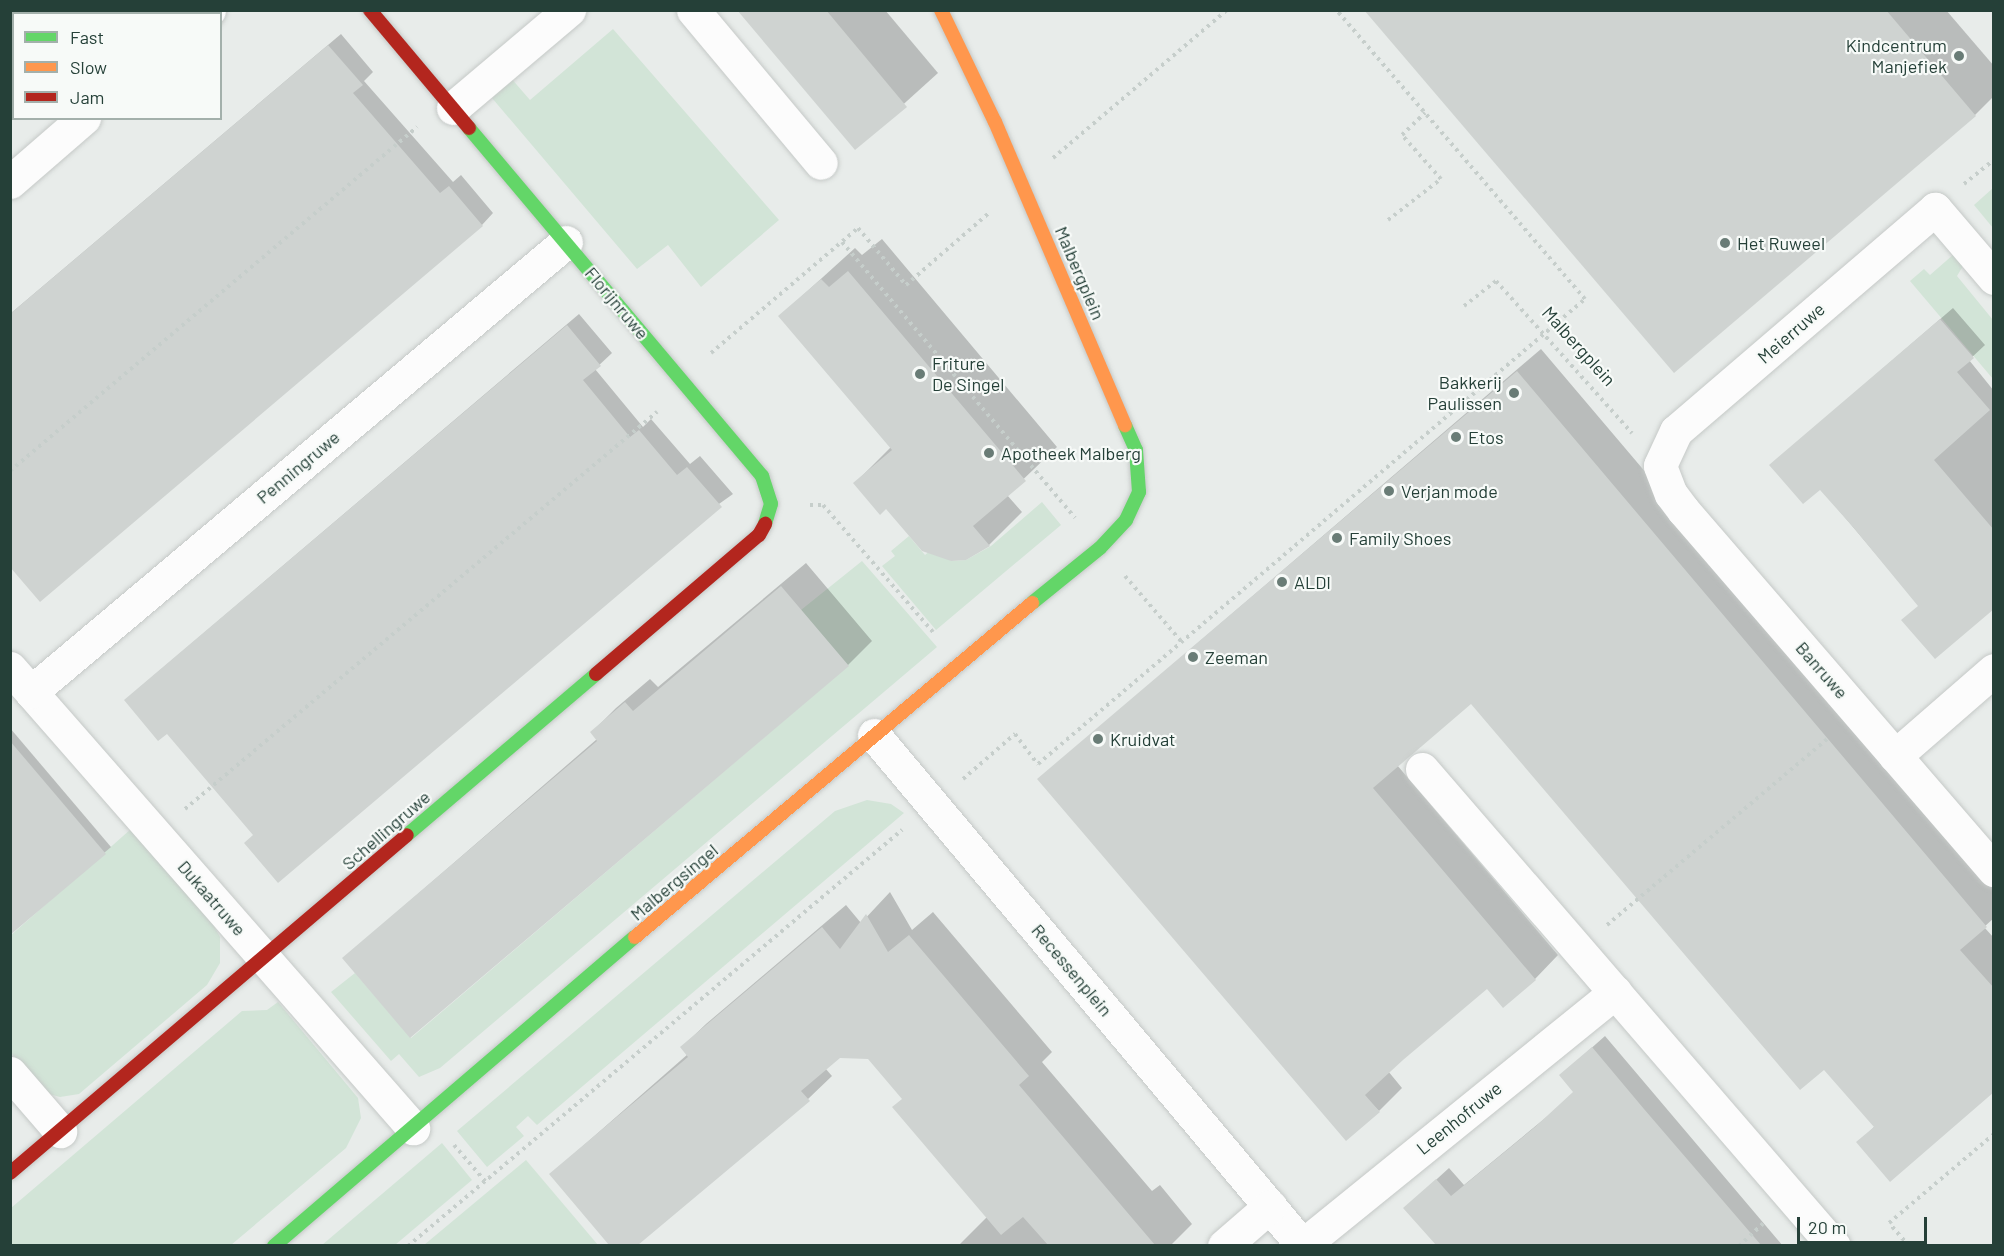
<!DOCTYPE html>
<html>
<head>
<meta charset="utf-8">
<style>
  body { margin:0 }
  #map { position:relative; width:2004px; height:1256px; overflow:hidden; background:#e8ecea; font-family:Barlow,sans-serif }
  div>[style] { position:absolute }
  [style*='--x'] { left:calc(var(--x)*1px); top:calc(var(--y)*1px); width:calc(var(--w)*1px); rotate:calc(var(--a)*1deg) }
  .green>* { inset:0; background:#d2e4d7 }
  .shadow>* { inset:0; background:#0003 }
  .building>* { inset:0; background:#cfd3d1 }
  .path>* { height:4px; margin-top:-2px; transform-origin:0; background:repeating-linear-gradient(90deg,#c6cecb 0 3px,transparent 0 7.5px) }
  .roads { filter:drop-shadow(0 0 2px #c5c9c7) drop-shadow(0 0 2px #c5c9c7) }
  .street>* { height:33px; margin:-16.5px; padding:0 16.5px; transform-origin:16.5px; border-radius:16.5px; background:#fcfcfc }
  .fast>* { height:14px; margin:-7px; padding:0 7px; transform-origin:7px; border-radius:7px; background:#63d668 }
  .slow>* { height:14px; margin:-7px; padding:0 7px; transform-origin:7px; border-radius:7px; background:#ff974d }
  .jam>* { height:14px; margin:-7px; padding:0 7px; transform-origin:7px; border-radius:7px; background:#b3261e }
  .dots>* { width:16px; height:16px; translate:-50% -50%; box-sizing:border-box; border:3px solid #f7faf8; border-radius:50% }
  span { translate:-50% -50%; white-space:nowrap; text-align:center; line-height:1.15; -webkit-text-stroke:4.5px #f7faf8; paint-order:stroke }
  .poi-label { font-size:18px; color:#254038 }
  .right { translate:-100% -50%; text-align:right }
  .left { translate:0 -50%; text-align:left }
  .street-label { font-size:18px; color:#254038 }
  .frame { position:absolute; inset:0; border:12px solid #254038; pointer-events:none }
  .legend { position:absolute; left:12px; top:12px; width:210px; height:108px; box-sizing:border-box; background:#f7faf8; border:2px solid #a3b0ab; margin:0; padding:8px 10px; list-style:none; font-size:18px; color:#254038 }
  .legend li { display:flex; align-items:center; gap:12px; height:30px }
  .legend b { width:30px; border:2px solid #a3b0ab }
  .scale { position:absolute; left:1797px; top:1217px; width:130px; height:27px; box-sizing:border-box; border:3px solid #254038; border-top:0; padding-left:8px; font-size:18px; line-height:21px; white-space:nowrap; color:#254038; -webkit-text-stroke:4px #f7faf8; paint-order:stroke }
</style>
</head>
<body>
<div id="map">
  <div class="green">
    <i style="clip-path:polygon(613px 29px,779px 220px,701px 287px,668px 245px,637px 269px,492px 98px,510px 77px,530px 100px)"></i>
    <i style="clip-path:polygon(1993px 188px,1993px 228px,1974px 205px)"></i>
    <i style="clip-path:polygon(1954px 254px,1963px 266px,1957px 276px,1993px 320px,1993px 379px,1910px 281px,1924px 269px,1930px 275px)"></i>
    <i style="clip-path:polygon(1042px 502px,1061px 525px,936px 630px,882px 566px,895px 556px,891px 551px,909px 536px,925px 555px,933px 548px,951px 561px,966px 560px,991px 546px)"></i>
    <i style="clip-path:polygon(862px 561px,937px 647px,440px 1068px,419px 1077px,399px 1054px,391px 1061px,331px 992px,355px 973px,411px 1038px,848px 666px,801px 610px)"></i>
    <i style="clip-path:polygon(867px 800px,891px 804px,904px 813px,537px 1125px,528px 1116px,516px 1127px,524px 1136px,487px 1167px,457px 1131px,835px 811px)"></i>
    <i style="clip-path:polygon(131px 829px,214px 926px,220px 937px,220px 963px,207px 985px,79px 1094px,60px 1097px,49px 1094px,11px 1053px,10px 936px)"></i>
    <i style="clip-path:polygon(278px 1002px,358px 1098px,361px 1118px,346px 1148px,231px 1245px,11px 1245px,11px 1208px,242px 1011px,267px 1010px)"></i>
    <i style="clip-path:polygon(442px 1143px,472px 1180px,395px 1245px,322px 1245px)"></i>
    <i style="clip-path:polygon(526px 1160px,598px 1245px,424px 1245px)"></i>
  </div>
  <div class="shadow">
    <i style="clip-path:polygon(10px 10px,67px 10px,14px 14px,10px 58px)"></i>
    <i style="clip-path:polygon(739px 10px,885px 10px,938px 73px,855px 148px)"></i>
    <i style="clip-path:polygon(1366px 10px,1946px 10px,1994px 66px,1994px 96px,1975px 115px)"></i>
    <i style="clip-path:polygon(341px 34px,373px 72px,364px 81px,453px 182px,461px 175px,493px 213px,482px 225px,10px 314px)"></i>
    <i style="clip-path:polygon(882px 239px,1057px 447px,1007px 495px,1022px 512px,989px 545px,961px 560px,855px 483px,891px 447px,780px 316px,855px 248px,862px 255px)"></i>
    <i style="clip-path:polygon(1953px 308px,1985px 345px,1969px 360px,1994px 391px,1994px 607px,1919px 605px,1820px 488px,1771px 465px)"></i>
    <i style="clip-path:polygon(579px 314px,612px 353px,595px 369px,643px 427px,651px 419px,690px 464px,700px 456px,733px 494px,255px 834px,138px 689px)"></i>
    <i style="clip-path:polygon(1541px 349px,1994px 883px,1994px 918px,1984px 927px,1994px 938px,1994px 1090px,1858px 1143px,1875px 1126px,1824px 1068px,1472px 701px,1397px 765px,1558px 955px,1535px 979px,1487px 987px,1388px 1071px,1402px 1088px,1379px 1111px,1039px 779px)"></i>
    <i style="clip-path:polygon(806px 563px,872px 641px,848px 665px,344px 958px,597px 739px,592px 732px,616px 708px,650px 679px,658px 687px)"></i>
    <i style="clip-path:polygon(10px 728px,111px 847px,10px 933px)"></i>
    <i style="clip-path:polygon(890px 892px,912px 930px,933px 912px,1052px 1052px,1042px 1062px,1152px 1191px,1160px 1185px,1192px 1224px,1170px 1246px,958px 1246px,987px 1217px,903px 1098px,869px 1058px,839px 1057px,825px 1068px,832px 1076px,808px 1099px,635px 1246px,611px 1246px,551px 1174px,688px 1054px,682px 1047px,706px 1024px,846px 905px,861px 923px)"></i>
    <i style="clip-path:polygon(1605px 1036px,1783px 1246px,1438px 1246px,1405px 1208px,1449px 1168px,1464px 1185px,1549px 1115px,1574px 1092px,1561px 1075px)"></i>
  </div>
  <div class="building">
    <i style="clip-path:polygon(737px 10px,826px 10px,907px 107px,855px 150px)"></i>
    <i style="clip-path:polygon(1364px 10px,1886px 10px,1976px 116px,1674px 373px)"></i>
    <i style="clip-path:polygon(328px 45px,363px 85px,353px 93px,440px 193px,449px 186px,483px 226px,40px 602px,10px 567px,10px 314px)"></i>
    <i style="clip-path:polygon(848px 271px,1026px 481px,973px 526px,990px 546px,966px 560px,951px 561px,922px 551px,886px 509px,880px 515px,853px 483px,892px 450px,778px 316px,821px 279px,829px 287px)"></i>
    <i style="clip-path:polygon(1940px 319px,1974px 358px,1957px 372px,1990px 410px,1934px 460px,1994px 530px,1994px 609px,1935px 659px,1901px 620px,1918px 606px,1853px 527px,1820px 490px,1803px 504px,1769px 465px)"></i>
    <i style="clip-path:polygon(567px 325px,601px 366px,583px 380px,630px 437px,639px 430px,677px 475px,687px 467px,722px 507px,278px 883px,244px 843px,253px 835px,167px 734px,158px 741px,124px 700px)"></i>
    <i style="clip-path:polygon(1517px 371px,1987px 927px,1960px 950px,1994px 988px,1994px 1092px,1890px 1182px,1856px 1142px,1874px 1127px,1824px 1070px,1800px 1090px,1471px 704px,1373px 788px,1536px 980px,1503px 1008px,1487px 989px,1403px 1060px,1365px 1095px,1380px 1112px,1346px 1141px,1037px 779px)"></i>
    <i style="clip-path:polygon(781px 586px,849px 666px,410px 1038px,342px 958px,597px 741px,590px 732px,625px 702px,633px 711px)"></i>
    <i style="clip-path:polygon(10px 741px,106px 854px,10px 935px)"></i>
    <i style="clip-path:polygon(866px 914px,888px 952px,909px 935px,1029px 1076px,1019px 1085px,1155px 1245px,1048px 1245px,1023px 1217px,1001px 1235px,892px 1107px,902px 1099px,868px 1059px,840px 1058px,801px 1091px,810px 1101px,638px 1245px,609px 1245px,549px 1174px,688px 1057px,680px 1047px,822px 927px,840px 949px)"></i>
    <i style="clip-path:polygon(1592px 1047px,1644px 1109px,1761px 1245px,1436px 1245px,1403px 1208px,1436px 1179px,1451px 1196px,1535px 1127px,1573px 1092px,1559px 1075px)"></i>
  </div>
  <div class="path">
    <i style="--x:1053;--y:158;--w:228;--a:-40.4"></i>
    <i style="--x:1964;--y:184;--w:38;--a:-39"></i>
    <i style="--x:1388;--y:220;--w:67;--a:-37.7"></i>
    <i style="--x:1441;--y:179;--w:59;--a:-131.6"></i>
    <i style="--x:1402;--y:135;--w:32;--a:-44"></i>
    <i style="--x:842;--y:242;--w:361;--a:49.8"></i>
    <i style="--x:1464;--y:306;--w:41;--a:-38"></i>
    <i style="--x:1496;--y:281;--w:204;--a:48.2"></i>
    <i style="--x:711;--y:353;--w:193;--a:-40.4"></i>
    <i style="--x:858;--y:228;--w:75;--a:49.9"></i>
    <i style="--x:906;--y:285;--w:111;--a:-41"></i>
    <i style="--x:10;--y:471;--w:533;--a:-40.2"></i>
    <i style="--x:810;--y:505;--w:13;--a:0"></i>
    <i style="--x:823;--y:505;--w:168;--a:49.1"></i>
    <i style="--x:1125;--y:576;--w:86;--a:49.3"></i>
    <i style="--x:963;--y:779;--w:69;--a:-40.9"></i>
    <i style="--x:1015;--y:734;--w:38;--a:53"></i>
    <i style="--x:1038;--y:764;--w:718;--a:-40.37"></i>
    <i style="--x:1585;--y:299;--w:381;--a:-130.7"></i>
    <i style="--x:185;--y:809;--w:617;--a:-40.07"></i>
    <i style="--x:1607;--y:925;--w:289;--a:-40.2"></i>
    <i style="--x:454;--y:1145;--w:48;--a:49.3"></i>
    <i style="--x:408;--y:1246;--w:646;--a:-40.1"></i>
    <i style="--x:1739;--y:1246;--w:33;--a:-43"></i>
    <i style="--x:1909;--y:1246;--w:30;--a:-131"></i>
    <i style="--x:1889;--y:1223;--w:138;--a:-40.3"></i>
  </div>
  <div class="roads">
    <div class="street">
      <i style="--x:693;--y:10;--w:199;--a:50.1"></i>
      <i style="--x:206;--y:14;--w:5;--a:-53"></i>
      <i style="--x:453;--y:108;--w:152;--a:-40.2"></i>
      <i style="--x:10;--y:182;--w:98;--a:-40.9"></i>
      <i style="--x:1994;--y:278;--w:91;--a:-130.5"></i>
      <i style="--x:1935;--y:209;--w:341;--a:139.4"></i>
      <i style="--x:1676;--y:431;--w:38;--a:115"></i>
      <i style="--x:1660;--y:466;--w:30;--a:69"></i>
      <i style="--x:1671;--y:494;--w:20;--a:53"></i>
      <i style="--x:1683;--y:510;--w:476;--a:49.2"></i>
      <i style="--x:10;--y:668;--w:612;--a:48.78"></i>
      <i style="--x:31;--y:692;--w:699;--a:-40.07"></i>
      <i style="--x:874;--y:735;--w:667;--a:49.99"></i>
      <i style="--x:1895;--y:756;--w:131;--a:-41"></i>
      <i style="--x:1422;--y:769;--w:630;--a:49.18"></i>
      <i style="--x:10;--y:1073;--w:77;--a:49.2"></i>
      <i style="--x:1303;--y:1245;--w:402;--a:-39"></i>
      <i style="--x:1224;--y:1246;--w:61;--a:-41"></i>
    </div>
    <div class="fast">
      <i style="--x:469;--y:128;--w:455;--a:49.9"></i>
      <i style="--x:762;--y:476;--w:29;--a:72"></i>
      <i style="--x:771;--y:504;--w:21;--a:107"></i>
      <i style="--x:1032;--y:603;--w:87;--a:-39"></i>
      <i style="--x:1100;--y:548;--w:38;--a:-47"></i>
      <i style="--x:1126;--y:520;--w:31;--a:-65"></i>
      <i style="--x:1139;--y:492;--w:42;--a:-94.1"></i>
      <i style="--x:1136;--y:450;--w:27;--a:-114"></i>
      <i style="--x:407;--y:835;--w:248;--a:-40.4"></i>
      <i style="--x:274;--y:1246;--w:475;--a:-40.6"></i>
    </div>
    <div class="slow">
      <i style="--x:941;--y:10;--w:124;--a:64.3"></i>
      <i style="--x:995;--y:122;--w:330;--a:66.8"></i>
      <i style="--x:635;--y:937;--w:519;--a:-40.07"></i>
    </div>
    <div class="jam">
      <i style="--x:370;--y:10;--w:154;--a:50"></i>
      <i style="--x:596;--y:674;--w:214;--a:-40.5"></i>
      <i style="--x:759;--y:535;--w:13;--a:-61"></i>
      <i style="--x:10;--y:1173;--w:521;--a:-40.41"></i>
    </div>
  </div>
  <div class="dots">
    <i style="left:1959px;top:56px;background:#697c76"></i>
    <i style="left:1725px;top:243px;background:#697c76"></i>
    <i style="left:920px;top:374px;background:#697c76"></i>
    <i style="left:1514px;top:393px;background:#697c76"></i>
    <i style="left:1456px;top:437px;background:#697c76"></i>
    <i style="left:989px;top:453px;background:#697c76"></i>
    <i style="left:1389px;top:491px;background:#697c76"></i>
    <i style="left:1337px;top:538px;background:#697c76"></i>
    <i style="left:1282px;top:582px;background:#697c76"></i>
    <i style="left:1193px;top:657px;background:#697c76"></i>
    <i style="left:1098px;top:739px;background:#697c76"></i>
  </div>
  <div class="poi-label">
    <span class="right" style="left:1947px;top:56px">Kindcentrum<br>Manjefiek</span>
    <span class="left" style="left:1737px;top:243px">Het Ruweel</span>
    <span class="left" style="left:932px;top:374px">Friture<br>De Singel</span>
    <span class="right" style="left:1502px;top:393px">Bakkerij<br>Paulissen</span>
    <span class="left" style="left:1468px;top:437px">Etos</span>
    <span class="left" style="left:1001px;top:453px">Apotheek Malberg</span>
    <span class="left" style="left:1401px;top:491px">Verjan mode</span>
    <span class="left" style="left:1349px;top:538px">Family Shoes</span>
    <span class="left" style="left:1294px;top:582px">ALDI</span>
    <span class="left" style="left:1205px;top:657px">Zeeman</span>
    <span class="left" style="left:1110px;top:739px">Kruidvat</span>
  </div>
  <div class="street-label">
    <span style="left:1080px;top:273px;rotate:67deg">Malbergplein</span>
    <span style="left:617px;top:303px;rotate:50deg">Florijnruwe</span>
    <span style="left:1791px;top:333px;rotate:-41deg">Meierruwe</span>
    <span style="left:1579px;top:346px;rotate:48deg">Malbergplein</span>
    <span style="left:298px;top:467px;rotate:-40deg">Penningruwe</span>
    <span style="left:1822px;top:670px;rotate:49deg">Banruwe</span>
    <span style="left:386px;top:830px;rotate:-41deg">Schellingruwe</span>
    <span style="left:674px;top:882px;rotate:-40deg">Malbergsingel</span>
    <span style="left:212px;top:898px;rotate:49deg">Dukaatruwe</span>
    <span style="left:1072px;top:970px;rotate:50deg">Recessenplein</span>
    <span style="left:1459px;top:1118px;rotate:-39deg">Leenhofruwe</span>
  </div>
  <div class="frame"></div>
  <ul class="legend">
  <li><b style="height:8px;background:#63d668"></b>Fast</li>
  <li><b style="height:8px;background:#ff974d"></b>Slow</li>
  <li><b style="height:8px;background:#b3261e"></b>Jam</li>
  </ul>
  <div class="scale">20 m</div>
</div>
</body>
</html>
